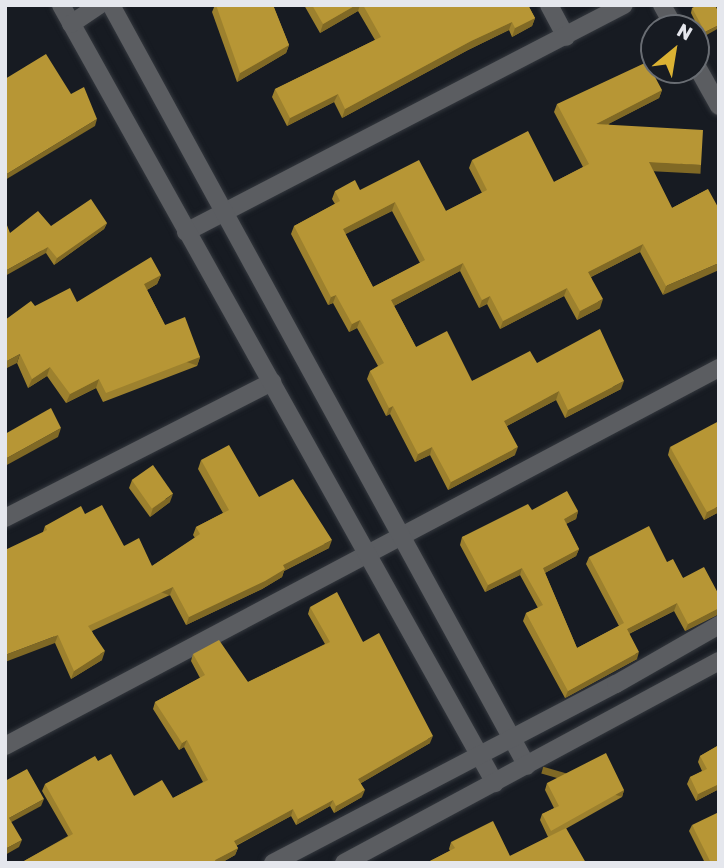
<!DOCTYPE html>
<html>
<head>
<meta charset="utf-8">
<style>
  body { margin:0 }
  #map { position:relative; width:724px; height:868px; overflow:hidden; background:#171b22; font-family:Rubik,sans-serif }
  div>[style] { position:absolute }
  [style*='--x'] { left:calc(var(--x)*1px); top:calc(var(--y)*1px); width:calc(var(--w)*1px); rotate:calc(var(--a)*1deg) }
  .roads { filter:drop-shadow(0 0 2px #34383e) drop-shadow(0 0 2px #34383e) }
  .minor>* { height:18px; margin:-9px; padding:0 9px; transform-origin:9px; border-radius:9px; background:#5b5d61 }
  .tertiary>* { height:18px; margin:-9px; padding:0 9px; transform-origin:9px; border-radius:9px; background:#5b5d61 }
  .wall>* { inset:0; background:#9d812e }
  .shaded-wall>* { inset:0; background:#806925; transform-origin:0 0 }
  .building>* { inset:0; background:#b79635; transform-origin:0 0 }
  span { translate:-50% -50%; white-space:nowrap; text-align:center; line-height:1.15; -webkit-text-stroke:7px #171b22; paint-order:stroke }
  .frame { position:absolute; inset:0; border:7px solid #e5e7ed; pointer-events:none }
  .north { position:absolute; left:640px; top:14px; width:70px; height:70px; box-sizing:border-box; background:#171b22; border:2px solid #696d73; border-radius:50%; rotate:30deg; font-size:19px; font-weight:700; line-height:28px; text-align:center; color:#e5e7ed }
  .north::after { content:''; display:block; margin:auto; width:24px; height:32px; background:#dbb233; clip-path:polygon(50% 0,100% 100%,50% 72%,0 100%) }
</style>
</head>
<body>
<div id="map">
  <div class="roads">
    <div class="minor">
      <i style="--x:549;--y:5;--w:36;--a:62"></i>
      <i style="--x:662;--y:5;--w:26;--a:61"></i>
      <i style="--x:696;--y:65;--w:47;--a:60.7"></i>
      <i style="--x:186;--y:232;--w:493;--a:-27.4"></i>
      <i style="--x:5;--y:518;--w:300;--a:-27"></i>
      <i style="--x:5;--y:746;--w:808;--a:-27.9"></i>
    </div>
    <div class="tertiary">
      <i style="--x:61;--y:5;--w:891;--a:60.85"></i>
      <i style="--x:111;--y:5;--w:867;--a:61.34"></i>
      <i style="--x:71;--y:24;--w:34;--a:-34"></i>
      <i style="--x:273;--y:863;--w:387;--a:-27.6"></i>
      <i style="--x:616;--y:684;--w:119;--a:-29.8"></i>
      <i style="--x:344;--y:863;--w:426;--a:-28.3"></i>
    </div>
  </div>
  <div class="wall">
    <i style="clip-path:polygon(215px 5px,273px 5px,289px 45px,286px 53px,237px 82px,212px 12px)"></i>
    <i style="clip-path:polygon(304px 5px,528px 5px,535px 18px,532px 26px,512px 37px,509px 30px,468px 50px,342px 118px,334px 102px,287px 126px,272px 97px,275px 89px,375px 40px,358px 11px,320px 33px)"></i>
    <i style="clip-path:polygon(715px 5px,703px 37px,691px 13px,692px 8px)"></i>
    <i style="clip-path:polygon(evenodd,662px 90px,659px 98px,608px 124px,698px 173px,653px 170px,672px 208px,708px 189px,663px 295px,640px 252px,591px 277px,600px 308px,577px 320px,564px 296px,500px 329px,487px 304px,479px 308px,460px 271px,394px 306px,416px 347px,472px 381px,537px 363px,621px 389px,565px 418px,556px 400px,507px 426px,515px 455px,448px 490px,430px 455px,415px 462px,390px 414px,386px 416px,367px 379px,370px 371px,378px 366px,357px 328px,349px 332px,333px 303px,328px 305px,291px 234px,294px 226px,335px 204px,332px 199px,335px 191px,360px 190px,446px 211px,482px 193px,469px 168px,472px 160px,554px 182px,583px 167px,554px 112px,557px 104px,662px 90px,392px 211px,420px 263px,373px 287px,345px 234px,392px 211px)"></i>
    <i style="clip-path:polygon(107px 223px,104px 229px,54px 265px,46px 253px,10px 233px,51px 226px)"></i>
    <i style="clip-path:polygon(161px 275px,157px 284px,147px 290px,165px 325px,200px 357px,197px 366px,103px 402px,96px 388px,66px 403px,47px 376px,28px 388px,17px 363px,35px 306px,77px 302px)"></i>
    <i style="clip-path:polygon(670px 447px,719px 512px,704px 520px,668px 455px)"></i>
    <i style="clip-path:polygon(201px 460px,259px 497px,329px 548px,284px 571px,282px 577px,262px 589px,186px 625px,170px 595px,92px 631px,102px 660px,71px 679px,55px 643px,43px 532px,45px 526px,85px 514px,124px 546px,152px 566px,195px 538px,193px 535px,196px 527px,223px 513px,198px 469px)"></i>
    <i style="clip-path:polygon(132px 480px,170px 502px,150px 517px,129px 488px)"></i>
    <i style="clip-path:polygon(532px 510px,578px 511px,576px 519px,566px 524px,579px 549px,576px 556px,545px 573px,577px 648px,619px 626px,586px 564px,589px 557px,667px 562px,683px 578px,719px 595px,719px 614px,685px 631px,674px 611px,629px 634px,637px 659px,565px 698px,523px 621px,526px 613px,538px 608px,520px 575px,485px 592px,460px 545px,462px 537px)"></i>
    <i style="clip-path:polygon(310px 607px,363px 642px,430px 743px,361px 783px,362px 797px,334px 813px,330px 806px,296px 825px,291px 816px,236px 846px,238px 848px,235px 855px,221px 863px,23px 863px,24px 861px,68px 836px,42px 791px,45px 784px,98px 761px,134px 796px,173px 798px,203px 782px,184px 747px,179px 750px,153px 709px,155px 702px,200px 678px,191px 661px,193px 654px,248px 682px,325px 644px,308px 614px)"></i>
    <i style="clip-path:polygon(719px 745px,719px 789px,696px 801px,687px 784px,690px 777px,702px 771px,698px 762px,700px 756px)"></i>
    <i style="clip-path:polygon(547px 783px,624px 790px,622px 797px,560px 832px,586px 863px,430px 863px,430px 861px,450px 851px,449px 849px,451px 842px,510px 856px,548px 837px,540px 820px,542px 814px,554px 808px,545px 790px)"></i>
    <i style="clip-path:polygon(692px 825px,719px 863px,705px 863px,689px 831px)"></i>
  </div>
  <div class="shaded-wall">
    <i style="clip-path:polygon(356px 5px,360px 5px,358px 11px,320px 33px,323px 24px)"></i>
    <i style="clip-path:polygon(535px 18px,532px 26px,512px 37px,515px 28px)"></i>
    <i style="clip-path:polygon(512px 22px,509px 30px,468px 50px,342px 118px,345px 109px,471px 41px)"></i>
    <i style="clip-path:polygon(719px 25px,719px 28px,703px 37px,705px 32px)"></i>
    <i style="clip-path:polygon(289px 45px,286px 53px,237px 82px,240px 73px)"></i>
    <i style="clip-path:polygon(662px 90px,659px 98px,593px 132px,596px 124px)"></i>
    <i style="clip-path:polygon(338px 94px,334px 102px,287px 126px,290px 118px)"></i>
    <i style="clip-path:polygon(97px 119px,95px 126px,5px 180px,5px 175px)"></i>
    <i style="left:649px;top:162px;width:52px;height:9px;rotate:3deg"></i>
    <i style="clip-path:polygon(395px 202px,392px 211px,340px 237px,343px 229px)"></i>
    <i style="clip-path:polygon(107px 223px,104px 229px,54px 265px,57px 258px)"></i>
    <i style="clip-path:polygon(643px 244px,640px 252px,585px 280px,588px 272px)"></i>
    <i style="clip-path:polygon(48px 247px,46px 253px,5px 276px,5px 271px)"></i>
    <i style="clip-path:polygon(463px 263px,460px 271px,388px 309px,391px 300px)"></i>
    <i style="clip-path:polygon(719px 263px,719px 270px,663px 295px,666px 286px)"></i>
    <i style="clip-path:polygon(161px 275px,157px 284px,141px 293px,144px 284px)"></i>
    <i style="clip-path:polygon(567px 288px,564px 296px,500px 329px,503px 321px)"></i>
    <i style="clip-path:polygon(336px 295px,333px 303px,328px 305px,331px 297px)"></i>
    <i style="clip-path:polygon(490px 296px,487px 304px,479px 308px,482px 300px)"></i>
    <i style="clip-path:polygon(603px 299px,600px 308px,577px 320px,580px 311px)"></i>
    <i style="clip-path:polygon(360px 320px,357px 328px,349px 332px,352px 324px)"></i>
    <i style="clip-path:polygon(20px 354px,17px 363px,5px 369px,5px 362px)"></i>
    <i style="left:200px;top:357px;width:9px;height:101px;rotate:108deg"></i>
    <i style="clip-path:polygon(50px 367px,47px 376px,28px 388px,32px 379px)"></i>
    <i style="clip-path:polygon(99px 379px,96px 388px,66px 403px,70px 394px)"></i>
    <i style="clip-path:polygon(624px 381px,621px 389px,565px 418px,568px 410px)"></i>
    <i style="clip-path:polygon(559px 391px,556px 400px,501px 429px,504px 421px)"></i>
    <i style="clip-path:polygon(393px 406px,390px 414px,386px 416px,389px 408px)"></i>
    <i style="clip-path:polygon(61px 428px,58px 437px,5px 466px,5px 459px)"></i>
    <i style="clip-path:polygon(432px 447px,430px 455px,415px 462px,418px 454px)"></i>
    <i style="clip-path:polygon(518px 447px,515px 455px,448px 490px,451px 482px)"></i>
    <i style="clip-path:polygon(173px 494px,170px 502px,150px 517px,153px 508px)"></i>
    <i style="clip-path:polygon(719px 506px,719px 512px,704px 520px,707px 512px)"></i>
    <i style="clip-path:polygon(578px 511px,576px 519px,561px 526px,564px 519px)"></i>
    <i style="clip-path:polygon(332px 540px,329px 548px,284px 571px,282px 577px,262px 589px,186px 625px,189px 617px,283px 565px)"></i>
    <i style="clip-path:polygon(579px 549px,576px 556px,541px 575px,543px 568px)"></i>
    <i style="clip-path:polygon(522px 568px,520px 575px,485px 592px,488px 585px)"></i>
    <i style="left:173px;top:587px;width:9px;height:94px;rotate:111deg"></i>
    <i style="clip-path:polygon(677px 603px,674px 611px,624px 636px,627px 629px)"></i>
    <i style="clip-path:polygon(719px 608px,719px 614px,685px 631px,688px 624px)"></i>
    <i style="clip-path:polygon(58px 635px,55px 643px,5px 662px,5px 655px)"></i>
    <i style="clip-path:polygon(105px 651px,102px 660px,71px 679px,74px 671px)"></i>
    <i style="clip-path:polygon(639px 652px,637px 659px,565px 698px,568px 691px)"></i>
    <i style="clip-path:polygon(433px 736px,430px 743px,356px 786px,358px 779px)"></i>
    <i style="clip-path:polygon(187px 740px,184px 747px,179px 750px,182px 743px)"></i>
    <i style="clip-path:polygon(719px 784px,719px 789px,696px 801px,698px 794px)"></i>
    <i style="clip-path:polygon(365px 790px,362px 797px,334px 813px,336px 806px)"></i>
    <i style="left:624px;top:790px;width:7px;height:84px;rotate:106deg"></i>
    <i style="clip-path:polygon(44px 799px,41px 806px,6px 825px,9px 818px)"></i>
    <i style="clip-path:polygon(333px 800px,330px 806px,296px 825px,298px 819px)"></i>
    <i style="clip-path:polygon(293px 809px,291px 816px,231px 848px,234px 841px)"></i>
    <i style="clip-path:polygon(22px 840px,19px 847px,5px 855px,5px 849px)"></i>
    <i style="clip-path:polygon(238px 848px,235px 855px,221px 863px,214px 863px,215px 860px)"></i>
  </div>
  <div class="building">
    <i style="clip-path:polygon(216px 5px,273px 5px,289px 45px,240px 73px)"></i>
    <i style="clip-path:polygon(312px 5px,356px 5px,323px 24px)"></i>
    <i style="clip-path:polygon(363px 5px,528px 5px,535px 18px,515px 28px,512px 22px,471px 41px,345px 109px,338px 94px,290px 118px,275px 89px,381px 37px)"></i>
    <i style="clip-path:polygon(698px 5px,715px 5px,719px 13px,719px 25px,705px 32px,692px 8px)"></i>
    <i style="clip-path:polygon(46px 54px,71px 94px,84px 87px,97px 119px,5px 175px,5px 79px)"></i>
    <i style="clip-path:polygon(evenodd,647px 62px,662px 90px,596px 124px,703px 130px,701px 165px,649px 162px,672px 208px,708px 189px,719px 209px,719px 263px,666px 286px,643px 244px,588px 272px,603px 299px,580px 311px,567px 288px,503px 321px,490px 296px,482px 300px,463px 263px,391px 300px,416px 347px,447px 331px,472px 381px,530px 351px,537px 363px,600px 329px,624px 381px,568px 410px,559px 391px,504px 421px,518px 447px,451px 482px,432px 447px,418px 454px,393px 406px,389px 408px,370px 371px,384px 363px,360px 320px,352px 324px,336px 295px,331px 297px,294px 226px,340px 201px,335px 191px,355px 180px,360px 190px,419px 160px,446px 211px,487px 190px,472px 160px,528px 131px,554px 182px,589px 164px,557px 104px,647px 62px,395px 202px,425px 260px,373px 287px,343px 229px,395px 202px)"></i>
    <i style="clip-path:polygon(91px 199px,107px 223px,57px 258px,48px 247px,5px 271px,5px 220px,10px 233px,38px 211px,51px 226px)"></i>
    <i style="clip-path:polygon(151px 257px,161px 275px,144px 284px,165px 325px,185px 317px,200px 357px,106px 393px,99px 379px,70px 394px,50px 367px,32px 379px,20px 354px,5px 362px,5px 320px,31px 301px,35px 306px,70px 288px,77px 302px)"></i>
    <i style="clip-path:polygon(51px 408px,61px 428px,5px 459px,5px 434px)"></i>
    <i style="clip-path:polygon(719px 421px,719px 506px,707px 512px,670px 447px)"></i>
    <i style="clip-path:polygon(229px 445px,259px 497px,293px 479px,332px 540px,283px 565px,285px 569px,265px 581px,189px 617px,173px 587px,88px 626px,105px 651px,74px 671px,58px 635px,5px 655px,5px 550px,47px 530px,45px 526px,81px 506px,85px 514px,102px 505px,124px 546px,139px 538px,152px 566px,200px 534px,196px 527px,229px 510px,201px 460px)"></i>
    <i style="left:153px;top:465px;width:35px;height:26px;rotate:55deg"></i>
    <i style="clip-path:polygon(567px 491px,578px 511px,564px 519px,579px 549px,543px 568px,577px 648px,624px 623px,589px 557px,649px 526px,667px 562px,673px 559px,683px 578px,704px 567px,719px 595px,719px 608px,688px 624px,677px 603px,627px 629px,639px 652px,568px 691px,526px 613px,543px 605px,522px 568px,488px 585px,462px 537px,528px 504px,532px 510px)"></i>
    <i style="clip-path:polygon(337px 592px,363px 642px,379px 633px,433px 736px,358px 779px,365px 790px,336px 806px,333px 800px,298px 819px,293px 809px,234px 841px,238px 848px,215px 860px,216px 863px,25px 863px,24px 861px,73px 834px,45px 784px,95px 756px,98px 761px,111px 754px,134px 796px,162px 780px,173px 798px,208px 780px,187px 740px,182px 743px,155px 702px,205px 675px,193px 654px,219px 640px,248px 682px,330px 642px,310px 607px)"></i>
    <i style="clip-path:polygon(719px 745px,719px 784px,698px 794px,690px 777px,707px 769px,700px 756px)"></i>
    <i style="clip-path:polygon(606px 753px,624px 790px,551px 831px,542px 814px,559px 806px,547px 783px)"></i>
    <i style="clip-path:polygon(27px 769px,44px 799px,9px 818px,22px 840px,5px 849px,5px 781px)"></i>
    <i style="clip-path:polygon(719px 812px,719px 863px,711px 863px,692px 825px)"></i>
    <i style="clip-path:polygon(493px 821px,510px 856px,566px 828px,586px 863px,431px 863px,430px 861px,455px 848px,451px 842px)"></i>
  </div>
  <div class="frame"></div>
  <div class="north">N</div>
</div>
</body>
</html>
